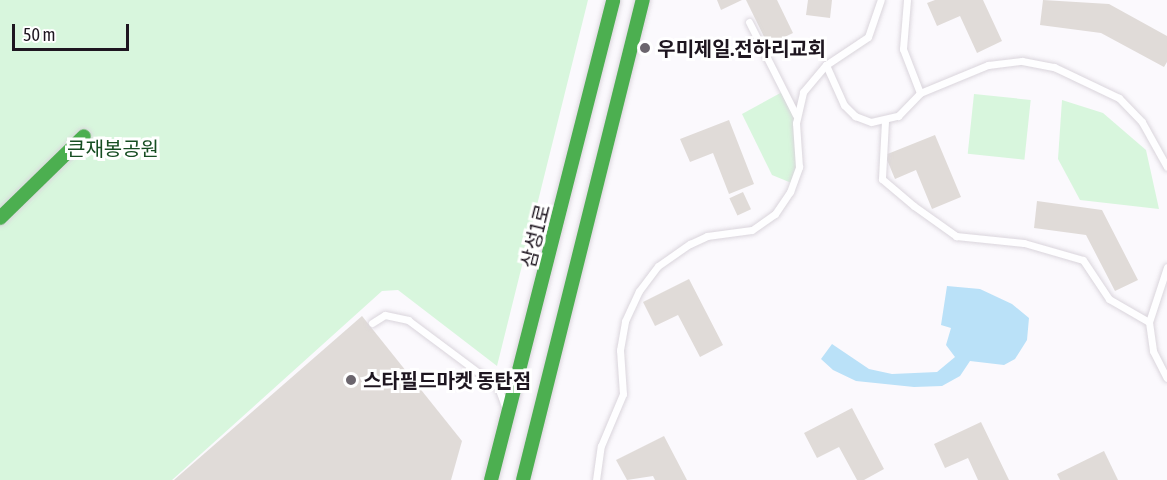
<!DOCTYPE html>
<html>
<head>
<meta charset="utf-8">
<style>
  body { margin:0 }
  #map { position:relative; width:1167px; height:480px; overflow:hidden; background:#fbf9fd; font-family:"Asap Condensed","Noto Sans KR",sans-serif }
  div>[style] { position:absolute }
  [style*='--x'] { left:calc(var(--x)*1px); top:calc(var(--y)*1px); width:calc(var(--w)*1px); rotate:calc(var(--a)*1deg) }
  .green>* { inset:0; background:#d8f6dd; transform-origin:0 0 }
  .water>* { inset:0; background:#bae1f8 }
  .building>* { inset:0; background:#e0dbd8; transform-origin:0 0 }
  .roads { filter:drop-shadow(0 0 2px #dad5dc) drop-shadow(0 0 2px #dad5dc) }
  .lane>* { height:7px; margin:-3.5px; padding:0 3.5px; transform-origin:3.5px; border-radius:3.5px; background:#fefeff }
  .fast>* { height:14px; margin:-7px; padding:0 7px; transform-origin:7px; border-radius:7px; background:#4caf50 }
  .dots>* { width:16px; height:16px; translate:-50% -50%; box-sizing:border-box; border:3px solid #fff; border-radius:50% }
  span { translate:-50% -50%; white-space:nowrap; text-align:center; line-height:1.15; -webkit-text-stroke:6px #fff; paint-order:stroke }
  .poi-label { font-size:20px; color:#1e1620; font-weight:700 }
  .left { translate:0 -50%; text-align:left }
  .park-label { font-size:20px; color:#164d22 }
  .street-label { font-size:20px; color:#1e1620 }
  .scale { position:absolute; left:12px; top:24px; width:117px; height:27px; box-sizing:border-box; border:3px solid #1e1620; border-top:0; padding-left:8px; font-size:18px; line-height:21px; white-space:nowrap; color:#1e1620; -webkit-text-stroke:4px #fff; paint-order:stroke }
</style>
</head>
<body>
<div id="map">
  <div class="green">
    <i style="clip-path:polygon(0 0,588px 0,497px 366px,398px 290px,382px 291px,172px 480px,0 480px)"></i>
    <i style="clip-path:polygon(784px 91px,796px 115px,799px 167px,794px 184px,772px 175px,742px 114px)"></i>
    <i style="left:974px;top:94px;width:57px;height:60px;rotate:6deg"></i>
    <i style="clip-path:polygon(1062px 100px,1103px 113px,1146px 150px,1159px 209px,1080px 200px,1058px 159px)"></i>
  </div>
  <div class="water">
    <i style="clip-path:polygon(947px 286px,980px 289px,1012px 304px,1029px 318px,1027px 340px,1015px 359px,1004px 365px,970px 361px,960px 376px,942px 386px,914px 387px,856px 381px,833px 370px,821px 359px,832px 344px,869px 369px,892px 374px,937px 372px,955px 357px,946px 345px,951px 328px,941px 325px)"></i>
  </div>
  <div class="building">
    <i style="clip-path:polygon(717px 0,742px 0,721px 10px)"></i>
    <i style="clip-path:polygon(746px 0,777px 0,793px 33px,768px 45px)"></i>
    <i style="clip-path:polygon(808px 0,832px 0,830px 18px,806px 15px)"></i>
    <i style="clip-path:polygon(935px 0,983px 0,1002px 41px,977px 53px,960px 16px,937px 26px,927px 3px)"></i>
    <i style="clip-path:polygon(1043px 0,1109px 4px,1167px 36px,1167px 62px,1164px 67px,1101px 33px,1040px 25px)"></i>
    <i style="clip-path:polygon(729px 120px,754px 184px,729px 194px,713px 153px,690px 162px,680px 139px)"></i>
    <i style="clip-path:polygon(935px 135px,961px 197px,932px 209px,916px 170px,895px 179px,885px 155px)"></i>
    <i style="left:743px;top:192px;width:19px;height:15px;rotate:65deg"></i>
    <i style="clip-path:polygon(1037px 201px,1102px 210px,1138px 280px,1115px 291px,1086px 235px,1034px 228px)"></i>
    <i style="clip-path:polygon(689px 279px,723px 345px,700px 357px,678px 315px,655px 326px,643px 302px)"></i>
    <i style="clip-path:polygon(362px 316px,462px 441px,451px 480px,174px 480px)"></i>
    <i style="clip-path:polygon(852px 408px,884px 469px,864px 480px,857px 480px,839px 447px,817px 458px,804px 433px)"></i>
    <i style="clip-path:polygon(981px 422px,1009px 480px,978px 480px,968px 458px,945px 468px,934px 444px)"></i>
    <i style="clip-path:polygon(664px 436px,687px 480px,655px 480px,653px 476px,627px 480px,616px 460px)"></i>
    <i style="clip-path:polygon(1104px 451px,1118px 480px,1060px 480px,1057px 474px)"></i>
  </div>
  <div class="roads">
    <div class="lane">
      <i style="--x:907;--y:0;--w:49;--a:94.7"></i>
      <i style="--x:903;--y:49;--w:47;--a:68.9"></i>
      <i style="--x:749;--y:22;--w:104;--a:63.2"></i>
      <i style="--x:826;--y:65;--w:44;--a:65.8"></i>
      <i style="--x:844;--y:105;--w:16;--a:45"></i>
      <i style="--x:855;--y:116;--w:17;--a:21"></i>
      <i style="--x:871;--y:122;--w:28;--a:-13"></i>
      <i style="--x:898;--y:116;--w:32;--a:-46"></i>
      <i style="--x:920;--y:93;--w:74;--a:-22.4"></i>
      <i style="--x:988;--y:65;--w:34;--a:-7"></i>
      <i style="--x:1022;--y:61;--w:33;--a:11"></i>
      <i style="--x:1054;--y:67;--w:72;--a:25.5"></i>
      <i style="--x:1119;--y:98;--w:33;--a:46"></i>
      <i style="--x:1142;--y:122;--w:51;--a:60.9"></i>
      <i style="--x:885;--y:121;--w:58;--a:93"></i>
      <i style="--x:882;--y:179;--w:42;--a:40.2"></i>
      <i style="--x:914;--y:206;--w:52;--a:35.5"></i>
      <i style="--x:956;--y:236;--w:68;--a:5.9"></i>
      <i style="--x:1024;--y:243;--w:61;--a:16.1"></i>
      <i style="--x:1083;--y:260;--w:47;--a:56.3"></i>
      <i style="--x:1109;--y:299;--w:46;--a:29.9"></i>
      <i style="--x:1167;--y:267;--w:58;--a:108.1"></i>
      <i style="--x:1149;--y:322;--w:29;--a:82"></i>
      <i style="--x:1153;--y:351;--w:30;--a:63"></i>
      <i style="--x:372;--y:323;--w:15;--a:-32"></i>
      <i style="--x:385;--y:315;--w:24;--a:12"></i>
      <i style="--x:408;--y:320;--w:112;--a:36.7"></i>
      <i style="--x:498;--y:387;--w:20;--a:70"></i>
      <i style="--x:596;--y:480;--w:34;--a:-82"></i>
      <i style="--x:601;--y:446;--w:56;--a:-67.1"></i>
      <i style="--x:623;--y:394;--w:44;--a:-93.9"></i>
      <i style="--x:620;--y:350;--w:29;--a:-80"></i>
      <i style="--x:625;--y:321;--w:33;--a:-65"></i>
      <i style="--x:639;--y:291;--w:31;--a:-53"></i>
      <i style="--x:658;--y:266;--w:39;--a:-35"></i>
      <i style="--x:690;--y:244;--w:19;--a:-25"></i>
      <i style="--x:707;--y:236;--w:45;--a:-7.6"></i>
      <i style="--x:752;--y:230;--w:28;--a:-35"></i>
      <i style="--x:775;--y:214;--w:27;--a:-56"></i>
      <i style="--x:790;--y:192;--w:27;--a:-70"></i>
      <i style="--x:799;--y:167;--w:44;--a:-93.9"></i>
      <i style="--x:796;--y:123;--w:32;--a:-77"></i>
      <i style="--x:803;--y:92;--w:35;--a:-50"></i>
      <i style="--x:826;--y:65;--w:50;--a:-33.7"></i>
      <i style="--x:868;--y:37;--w:39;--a:-71"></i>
    </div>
    <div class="fast">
      <i style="--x:0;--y:218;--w:117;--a:-44.3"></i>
      <i style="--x:491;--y:480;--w:495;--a:-75.7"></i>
      <i style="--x:523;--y:480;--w:495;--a:-76"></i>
    </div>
  </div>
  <div class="dots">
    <i style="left:645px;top:48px;background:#6b656d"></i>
    <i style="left:351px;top:380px;background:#6b656d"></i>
  </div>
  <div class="poi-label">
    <span class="left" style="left:657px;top:48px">우미제일.전하리교회</span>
    <span class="left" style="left:363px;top:380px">스타필드마켓 동탄점</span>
  </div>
  <div class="park-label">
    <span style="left:113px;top:148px">큰재봉공원</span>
  </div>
  <div class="street-label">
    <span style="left:535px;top:236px;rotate:-76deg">삼성1로</span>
  </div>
  <div class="scale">50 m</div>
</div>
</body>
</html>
